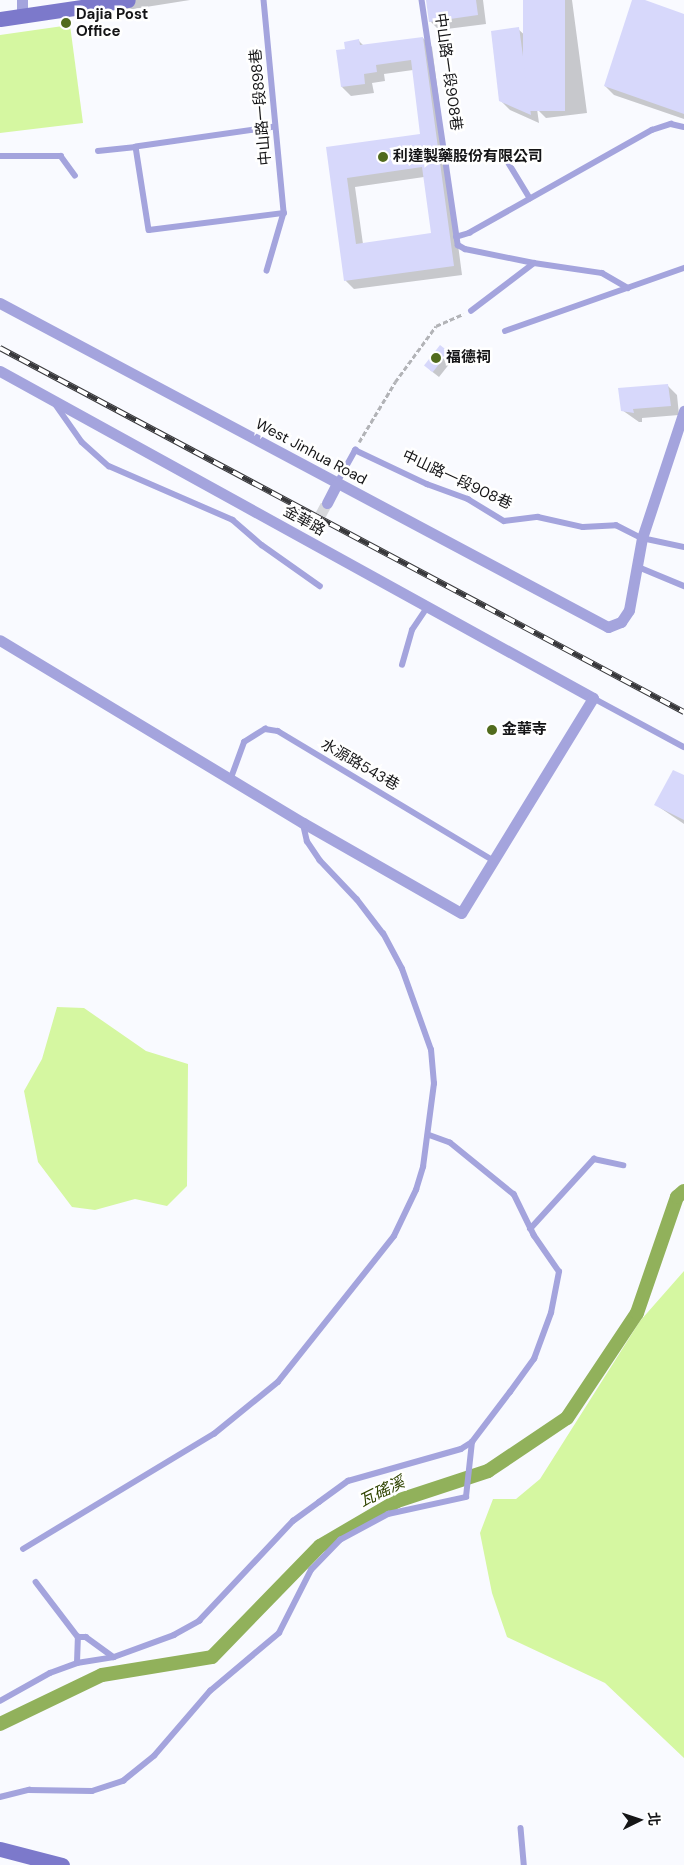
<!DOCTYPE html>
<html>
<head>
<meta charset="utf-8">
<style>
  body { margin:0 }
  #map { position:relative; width:684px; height:1865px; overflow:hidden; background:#f9faff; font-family:"DM Sans","Noto Sans TC",sans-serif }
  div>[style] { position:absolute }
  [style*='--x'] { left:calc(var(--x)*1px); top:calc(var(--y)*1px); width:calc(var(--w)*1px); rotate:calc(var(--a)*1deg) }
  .green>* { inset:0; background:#d5f7a1 }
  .shadow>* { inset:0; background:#0003 }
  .canal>* { height:14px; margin:-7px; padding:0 7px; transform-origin:7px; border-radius:7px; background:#91b15b }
  .building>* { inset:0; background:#d7d8fb; transform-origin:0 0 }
  .street-tunnel>* { height:11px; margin-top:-5.5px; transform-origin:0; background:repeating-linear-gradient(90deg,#d7d8dc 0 11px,transparent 0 16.5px) }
  .path>* { height:2.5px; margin-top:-1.25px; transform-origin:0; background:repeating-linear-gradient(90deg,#b2b3b7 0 5px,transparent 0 7.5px) }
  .lane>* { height:5.5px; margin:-2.75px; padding:0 2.75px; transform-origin:2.75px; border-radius:2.75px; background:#a4a4dd }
  .street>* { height:11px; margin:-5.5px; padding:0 5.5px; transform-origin:5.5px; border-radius:5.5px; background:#a4a4dd }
  .secondary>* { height:15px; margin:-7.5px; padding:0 7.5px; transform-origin:7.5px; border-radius:7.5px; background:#7c79cb }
  .rail>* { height:5.5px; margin-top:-2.75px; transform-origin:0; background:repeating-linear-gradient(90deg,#fff 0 11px,#38383b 0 22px); box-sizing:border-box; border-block:1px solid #38383b }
  .dots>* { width:14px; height:14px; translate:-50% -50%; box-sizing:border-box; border:2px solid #fff; border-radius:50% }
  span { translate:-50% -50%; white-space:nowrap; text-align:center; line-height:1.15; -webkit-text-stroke:5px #fff; paint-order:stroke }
  .poi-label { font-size:15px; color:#151517; font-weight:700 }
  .left { translate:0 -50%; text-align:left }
  .street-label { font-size:15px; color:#151517 }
  .water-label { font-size:16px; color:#304401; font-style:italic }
  .north { position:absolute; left:614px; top:1795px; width:50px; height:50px; -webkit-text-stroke:4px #fff; paint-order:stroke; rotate:86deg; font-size:14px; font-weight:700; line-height:20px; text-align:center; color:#151517 }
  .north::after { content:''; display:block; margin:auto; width:18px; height:22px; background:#151517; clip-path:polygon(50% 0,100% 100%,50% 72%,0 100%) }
</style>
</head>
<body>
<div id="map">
  <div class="green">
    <i style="clip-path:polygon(70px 25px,83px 123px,0 133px,0 35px)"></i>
    <i style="clip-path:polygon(57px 1007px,84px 1008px,146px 1051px,188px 1064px,187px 1186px,167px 1206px,135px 1199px,95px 1210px,72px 1207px,38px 1162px,24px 1091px,42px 1059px)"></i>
    <i style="clip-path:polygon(684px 1271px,684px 1758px,605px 1683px,507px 1637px,492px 1593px,480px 1533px,493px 1499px,516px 1499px,540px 1479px,640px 1321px)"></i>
  </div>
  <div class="shadow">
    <i style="clip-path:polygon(117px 0,190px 0,127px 10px)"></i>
    <i style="clip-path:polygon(427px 0,483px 0,486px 24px,439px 30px,430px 21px)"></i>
    <i style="clip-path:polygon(524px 0,572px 0,587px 113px,546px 118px,537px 109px,539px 123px,510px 110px,501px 101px,518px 29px,529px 39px)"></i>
    <i style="clip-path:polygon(634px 0,684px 16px,684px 119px,614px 95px,605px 86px)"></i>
    <i style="clip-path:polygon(evenodd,423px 38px,432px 47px,462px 275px,354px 289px,345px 280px,327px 148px,422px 135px,413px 70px,384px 74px,385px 81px,372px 83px,374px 93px,351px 96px,342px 87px,346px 50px,359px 41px,364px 46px,423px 38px,424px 177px,433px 234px,363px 244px,355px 187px,424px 177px)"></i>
    <i style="clip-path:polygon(448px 353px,454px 358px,439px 377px,430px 370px)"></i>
    <i style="clip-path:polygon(668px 386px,677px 395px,679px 415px,642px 418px,642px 422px,639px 422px,622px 410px)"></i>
    <i style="clip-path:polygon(684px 777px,684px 824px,656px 805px)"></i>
  </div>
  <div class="canal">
    <i style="--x:0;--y:1724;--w:113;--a:-25.7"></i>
    <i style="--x:102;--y:1675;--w:111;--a:-9.3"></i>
    <i style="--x:212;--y:1657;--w:155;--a:-45.8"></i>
    <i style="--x:320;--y:1546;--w:89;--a:-30.3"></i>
    <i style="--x:397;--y:1501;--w:96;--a:-18.2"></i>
    <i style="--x:488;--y:1471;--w:95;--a:-33.9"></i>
    <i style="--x:567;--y:1418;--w:126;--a:-56.3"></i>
    <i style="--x:637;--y:1313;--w:123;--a:-71"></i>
    <i style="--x:677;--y:1197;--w:9;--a:-41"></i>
  </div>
  <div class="building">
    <i style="clip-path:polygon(426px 0,476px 0,478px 15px,429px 22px)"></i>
    <i style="left:523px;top:0;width:42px;height:111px"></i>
    <i style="clip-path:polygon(632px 0,645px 0,684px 14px,684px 114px,604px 86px)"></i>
    <i style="clip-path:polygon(519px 27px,531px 115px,499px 101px,491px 31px)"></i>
    <i style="clip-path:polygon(evenodd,423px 37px,454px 266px,344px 281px,326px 147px,420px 134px,411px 60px,376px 65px,377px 72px,364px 74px,365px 84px,341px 87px,336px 50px,345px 49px,344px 42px,359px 39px,360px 45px,423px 37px,422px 167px,431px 233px,356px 244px,347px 178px,422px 167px)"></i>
    <i style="left:440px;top:345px;width:11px;height:26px;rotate:38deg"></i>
    <i style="clip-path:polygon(668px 384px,671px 406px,633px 409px,634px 413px,621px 411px,618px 388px)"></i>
    <i style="clip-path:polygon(673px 770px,684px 775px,684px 820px,654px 805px)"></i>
  </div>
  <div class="street-tunnel">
    <i style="--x:313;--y:529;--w:30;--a:-62"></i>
  </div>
  <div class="path">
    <i style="--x:359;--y:442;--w:70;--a:-59"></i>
    <i style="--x:395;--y:382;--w:69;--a:-53.8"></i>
    <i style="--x:436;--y:326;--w:30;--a:-24"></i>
  </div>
  <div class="lane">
    <i style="--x:264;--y:0;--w:214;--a:84.6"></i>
    <i style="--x:284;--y:213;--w:60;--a:106.3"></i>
    <i style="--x:422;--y:0;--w:248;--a:81.6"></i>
    <i style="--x:458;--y:245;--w:8;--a:30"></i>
    <i style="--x:465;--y:249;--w:70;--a:11.5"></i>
    <i style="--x:275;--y:127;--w:140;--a:171.8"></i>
    <i style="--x:136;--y:147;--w:84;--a:81.1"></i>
    <i style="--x:149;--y:230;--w:136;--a:-7.2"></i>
    <i style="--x:98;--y:151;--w:38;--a:-6"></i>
    <i style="--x:502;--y:152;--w:54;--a:58.7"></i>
    <i style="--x:0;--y:156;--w:61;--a:0"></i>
    <i style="--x:61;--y:156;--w:24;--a:54"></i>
    <i style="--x:456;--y:237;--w:14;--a:-17"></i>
    <i style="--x:469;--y:233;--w:210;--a:-29.4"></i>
    <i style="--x:652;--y:130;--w:20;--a:-18"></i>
    <i style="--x:671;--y:124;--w:13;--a:13"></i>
    <i style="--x:471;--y:311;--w:79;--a:-37.3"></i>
    <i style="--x:534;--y:263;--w:69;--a:8.4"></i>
    <i style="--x:602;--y:273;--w:30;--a:30"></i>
    <i style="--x:505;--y:331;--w:190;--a:-19.4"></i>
    <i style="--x:56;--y:405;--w:45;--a:54.9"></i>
    <i style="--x:82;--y:442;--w:36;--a:42"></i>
    <i style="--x:109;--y:466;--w:135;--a:23.5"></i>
    <i style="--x:233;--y:520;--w:38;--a:41"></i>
    <i style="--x:262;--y:545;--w:71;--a:35.3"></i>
    <i style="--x:337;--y:483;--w:38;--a:-61"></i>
    <i style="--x:355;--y:450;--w:80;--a:25.3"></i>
    <i style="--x:427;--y:484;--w:44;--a:20.1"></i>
    <i style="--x:468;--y:499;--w:42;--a:31.4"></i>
    <i style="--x:504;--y:521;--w:34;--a:-7"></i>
    <i style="--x:538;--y:517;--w:46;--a:12.5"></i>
    <i style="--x:583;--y:527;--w:33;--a:-3"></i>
    <i style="--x:616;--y:525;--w:29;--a:27"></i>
    <i style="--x:642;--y:538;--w:43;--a:12.1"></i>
    <i style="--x:636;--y:566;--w:52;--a:22.6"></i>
    <i style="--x:402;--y:665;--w:36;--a:-74"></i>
    <i style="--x:412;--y:630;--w:29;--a:-56"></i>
    <i style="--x:593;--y:698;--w:103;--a:28.3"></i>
    <i style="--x:231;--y:778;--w:38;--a:-70"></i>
    <i style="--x:244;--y:742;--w:25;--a:-32"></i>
    <i style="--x:265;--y:729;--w:13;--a:9"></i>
    <i style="--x:278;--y:731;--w:251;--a:31"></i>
    <i style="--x:530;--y:1229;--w:95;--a:-47.6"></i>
    <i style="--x:594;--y:1159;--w:30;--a:12"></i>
    <i style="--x:23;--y:1549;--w:223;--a:-31.1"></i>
    <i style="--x:214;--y:1434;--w:82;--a:-39.1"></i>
    <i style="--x:278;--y:1382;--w:186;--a:-51.5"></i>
    <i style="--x:394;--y:1236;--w:51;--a:-64.4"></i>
    <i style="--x:416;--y:1190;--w:24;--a:-73"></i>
    <i style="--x:423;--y:1167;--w:84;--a:-82.5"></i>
    <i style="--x:434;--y:1084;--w:34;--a:-95"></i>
    <i style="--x:431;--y:1050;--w:86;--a:-109.7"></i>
    <i style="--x:402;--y:969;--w:40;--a:-118"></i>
    <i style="--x:383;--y:934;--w:43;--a:-127.4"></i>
    <i style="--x:357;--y:900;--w:54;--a:-133.5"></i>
    <i style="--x:320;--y:861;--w:23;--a:-124"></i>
    <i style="--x:307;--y:842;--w:17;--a:-103"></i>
    <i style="--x:36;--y:1582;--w:69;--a:52.6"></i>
    <i style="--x:77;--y:1663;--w:26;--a:-88"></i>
    <i style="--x:78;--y:1637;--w:8;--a:0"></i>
    <i style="--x:86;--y:1637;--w:34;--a:36"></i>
    <i style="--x:0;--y:1701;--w:57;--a:-29.2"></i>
    <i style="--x:50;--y:1673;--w:29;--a:-20"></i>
    <i style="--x:77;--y:1663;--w:37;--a:-9"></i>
    <i style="--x:114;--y:1657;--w:64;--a:-20.1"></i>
    <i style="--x:174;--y:1635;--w:29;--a:-29"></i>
    <i style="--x:199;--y:1621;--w:137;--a:-46.8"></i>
    <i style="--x:293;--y:1521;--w:32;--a:-36"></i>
    <i style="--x:319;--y:1502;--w:36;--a:-36"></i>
    <i style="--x:348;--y:1481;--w:117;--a:-15.8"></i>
    <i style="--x:461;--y:1449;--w:13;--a:-32"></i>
    <i style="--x:472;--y:1442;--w:63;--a:-52.8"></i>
    <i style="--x:510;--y:1392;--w:41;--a:-54"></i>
    <i style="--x:534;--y:1359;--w:49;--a:-69.7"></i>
    <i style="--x:551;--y:1313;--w:42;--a:-79"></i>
    <i style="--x:559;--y:1272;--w:44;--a:-124.8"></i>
    <i style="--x:534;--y:1236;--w:46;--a:-116"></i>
    <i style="--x:514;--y:1195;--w:82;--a:-140.9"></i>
    <i style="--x:450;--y:1143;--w:23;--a:-160"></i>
    <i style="--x:0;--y:1797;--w:30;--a:-14"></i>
    <i style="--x:29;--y:1790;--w:63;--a:0.9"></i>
    <i style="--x:92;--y:1791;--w:33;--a:-18"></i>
    <i style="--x:123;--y:1781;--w:40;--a:-39"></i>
    <i style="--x:154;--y:1756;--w:86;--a:-49.3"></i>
    <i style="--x:210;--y:1691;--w:90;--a:-40"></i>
    <i style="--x:279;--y:1633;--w:71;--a:-63.1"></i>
    <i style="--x:311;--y:1570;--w:42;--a:-46"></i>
    <i style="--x:340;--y:1540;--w:55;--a:-28.4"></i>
    <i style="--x:388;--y:1514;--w:80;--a:-12.3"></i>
    <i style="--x:466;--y:1497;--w:55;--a:-83.8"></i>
    <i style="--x:521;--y:1828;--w:37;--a:85"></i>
  </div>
  <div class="street">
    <i style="--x:22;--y:0;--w:15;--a:90"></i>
    <i style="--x:0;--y:303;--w:689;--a:28.05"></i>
    <i style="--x:608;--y:627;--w:14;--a:-21"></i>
    <i style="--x:621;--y:622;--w:14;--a:-56"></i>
    <i style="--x:629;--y:610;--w:73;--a:-79.8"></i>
    <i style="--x:642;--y:538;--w:134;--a:-71.7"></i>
    <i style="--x:0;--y:371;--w:677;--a:28.87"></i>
    <i style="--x:593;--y:698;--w:252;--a:121.5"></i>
    <i style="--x:461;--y:913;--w:182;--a:-150.3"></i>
    <i style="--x:303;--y:823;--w:354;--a:-148.9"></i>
    <i style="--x:327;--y:503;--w:22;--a:-63"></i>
  </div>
  <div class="secondary">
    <i style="--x:0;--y:19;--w:129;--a:-8.4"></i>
    <i style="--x:0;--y:1849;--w:64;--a:14.5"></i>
  </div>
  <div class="rail">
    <i style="--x:0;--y:348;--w:775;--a:28.02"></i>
  </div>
  <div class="dots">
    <i style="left:66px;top:23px;background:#516b1d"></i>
    <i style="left:383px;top:157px;background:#516b1d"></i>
    <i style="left:436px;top:358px;background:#516b1d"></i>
    <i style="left:492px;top:730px;background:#516b1d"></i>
  </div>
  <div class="poi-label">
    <span class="left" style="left:76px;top:23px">Dajia Post<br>Office</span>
    <span class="left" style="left:393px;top:157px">利達製藥股份有限公司</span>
    <span class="left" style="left:446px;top:358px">福德祠</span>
    <span class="left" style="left:502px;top:730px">金華寺</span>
  </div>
  <div class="street-label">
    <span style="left:448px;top:72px;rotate:82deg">中山路一段908巷</span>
    <span style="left:261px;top:107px;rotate:-95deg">中山路一段898巷</span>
    <span style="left:311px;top:452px;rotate:28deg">West Jinhua Road</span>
    <span style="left:457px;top:480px;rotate:25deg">中山路一段908巷</span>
    <span style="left:304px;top:521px;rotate:29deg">金華路</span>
    <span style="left:360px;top:765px;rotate:30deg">水源路543巷</span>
  </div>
  <div class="water-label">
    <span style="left:382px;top:1492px;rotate:-26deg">瓦磘溪</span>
  </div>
  <div class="north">北</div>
</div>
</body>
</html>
